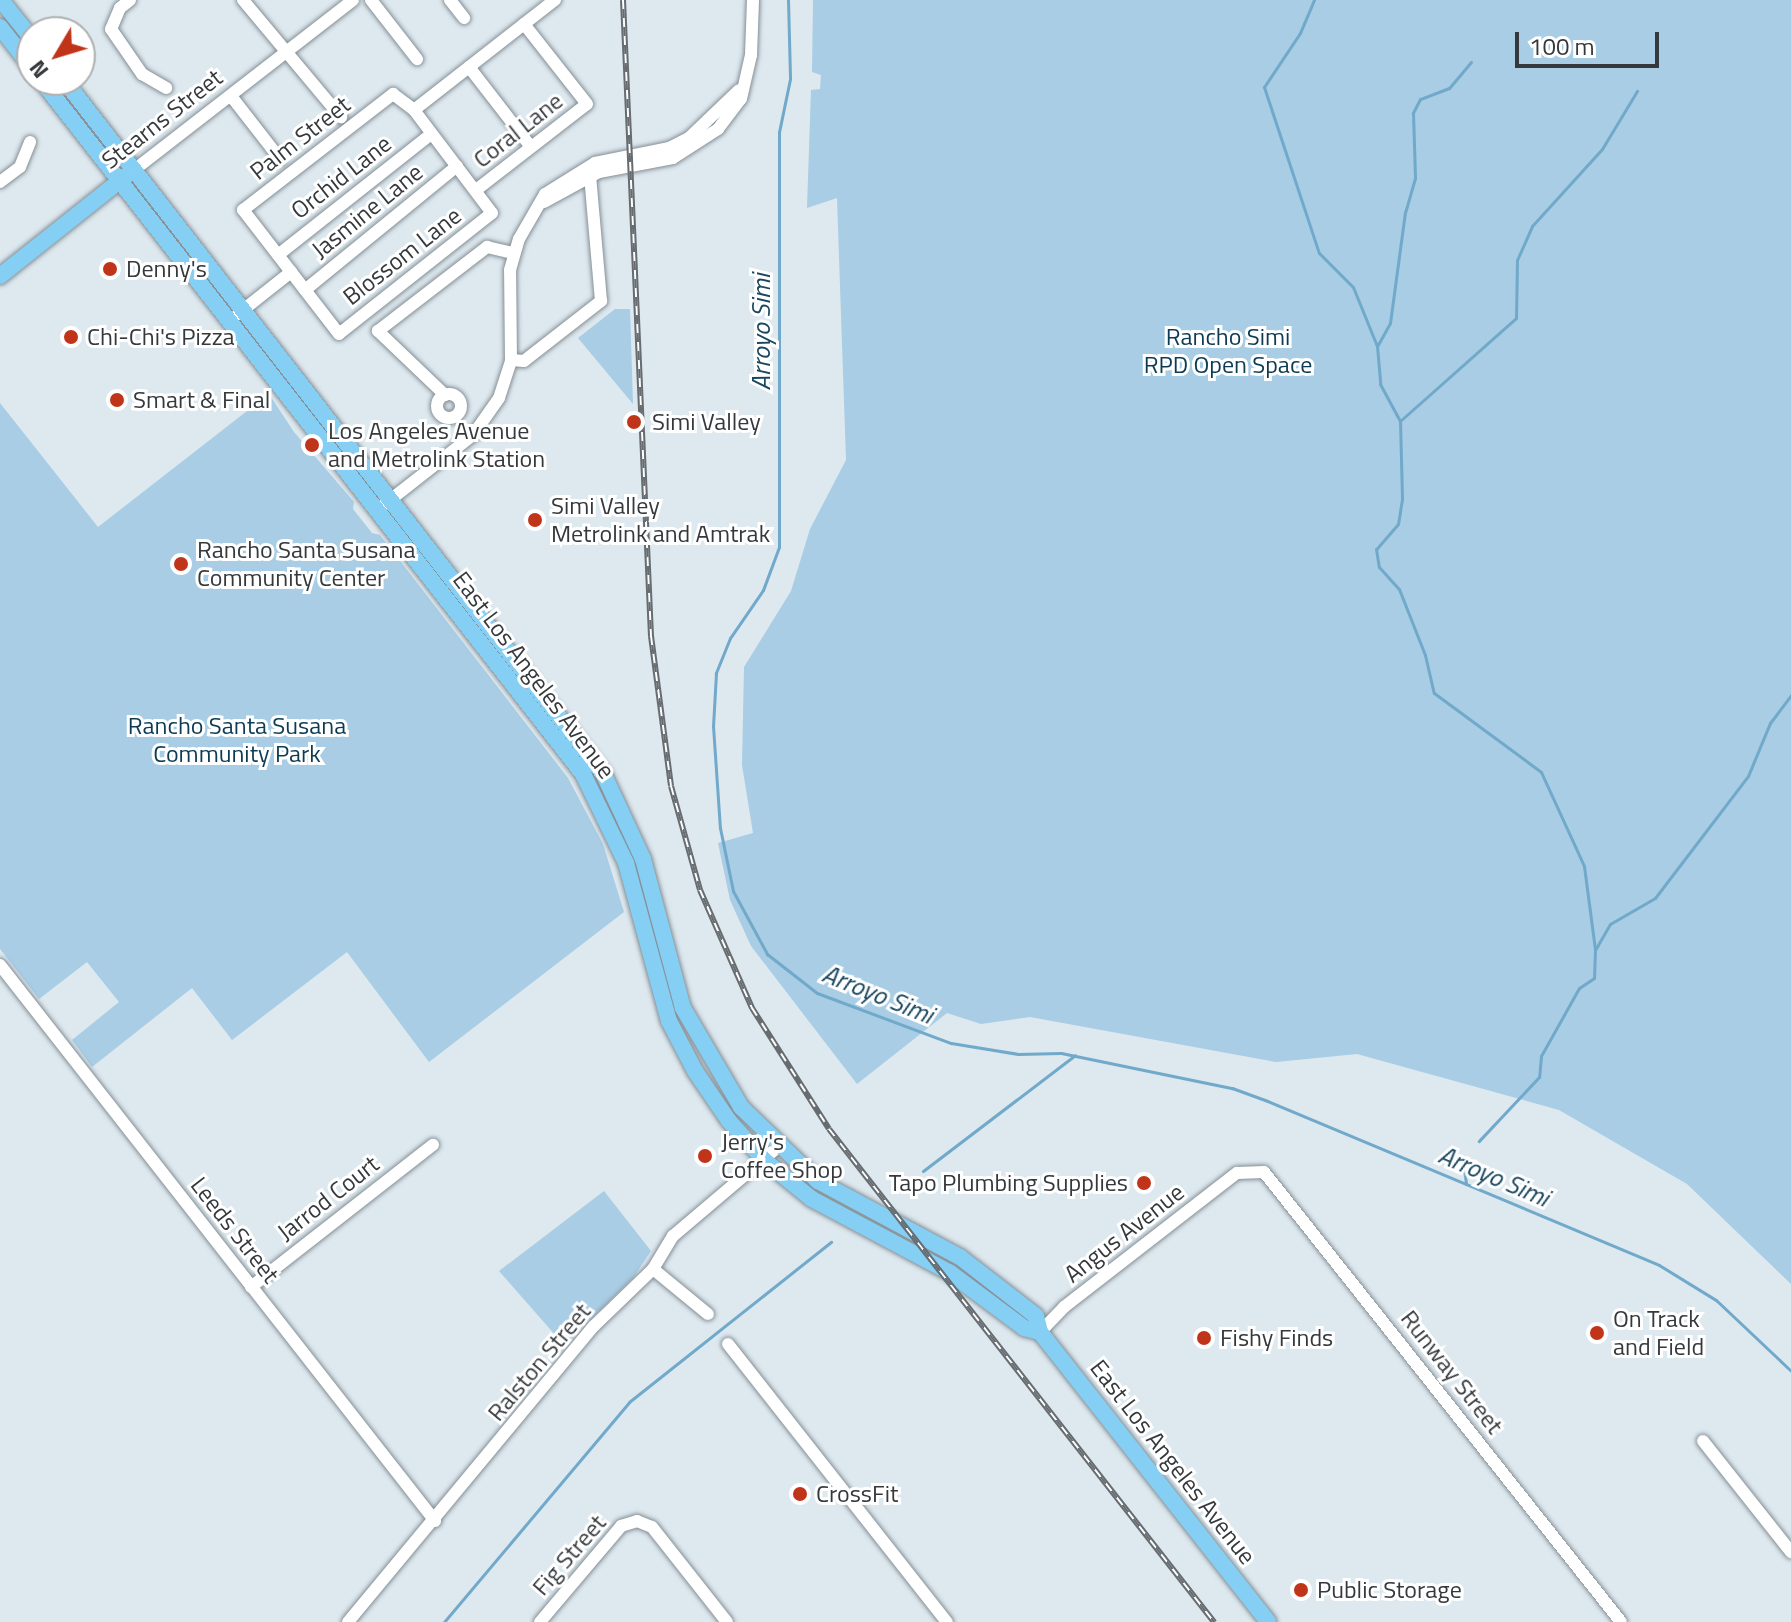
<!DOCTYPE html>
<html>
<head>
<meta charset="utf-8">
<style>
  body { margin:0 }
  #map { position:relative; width:1791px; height:1622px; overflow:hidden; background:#dde8ef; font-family:"Titillium Web",sans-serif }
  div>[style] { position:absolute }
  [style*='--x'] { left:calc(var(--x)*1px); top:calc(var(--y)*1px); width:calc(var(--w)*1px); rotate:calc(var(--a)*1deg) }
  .green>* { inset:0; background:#a8cde5 }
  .stream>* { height:3px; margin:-1.5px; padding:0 1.5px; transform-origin:1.5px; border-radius:1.5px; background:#71a9cb }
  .roads { filter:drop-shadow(0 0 2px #858f95) drop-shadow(0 0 2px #858f95) }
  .minor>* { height:12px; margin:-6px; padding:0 6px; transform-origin:6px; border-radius:6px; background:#fff }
  .minor>.ring { margin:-6px; padding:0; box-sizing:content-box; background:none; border:12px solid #fff; border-radius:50% }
  .major>* { height:16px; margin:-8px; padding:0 8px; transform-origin:8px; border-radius:8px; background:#86cff4 }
  .rail>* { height:6px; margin-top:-3px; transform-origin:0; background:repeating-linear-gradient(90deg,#fff 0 9px,#666c70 0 18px); box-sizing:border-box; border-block:2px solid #666c70 }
  .dots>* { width:22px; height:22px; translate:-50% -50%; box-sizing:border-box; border:4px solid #fff; border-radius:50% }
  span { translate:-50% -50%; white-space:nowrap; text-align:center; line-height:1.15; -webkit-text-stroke:6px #fff; paint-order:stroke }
  .street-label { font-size:24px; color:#35393c }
  .poi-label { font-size:24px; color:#35393c }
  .left { translate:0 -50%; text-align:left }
  .right { translate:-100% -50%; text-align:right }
  .park-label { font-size:24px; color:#0c3b53 }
  .water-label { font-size:26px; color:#1a475f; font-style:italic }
  .north { position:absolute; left:16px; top:16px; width:80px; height:80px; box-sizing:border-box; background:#fff; border:2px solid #aeb0b1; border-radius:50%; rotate:232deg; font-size:22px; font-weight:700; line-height:32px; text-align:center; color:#35393c }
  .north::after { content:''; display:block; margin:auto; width:28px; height:36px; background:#c03519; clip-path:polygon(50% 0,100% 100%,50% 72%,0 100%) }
  .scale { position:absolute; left:1515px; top:32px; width:144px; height:36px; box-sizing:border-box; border:4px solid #35393c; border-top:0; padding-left:10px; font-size:24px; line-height:28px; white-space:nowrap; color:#35393c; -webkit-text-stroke:6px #fff; paint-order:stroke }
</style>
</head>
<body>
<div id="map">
  <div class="green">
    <i style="clip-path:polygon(813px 0,1791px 0,1791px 1284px,1687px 1184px,1559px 1110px,1357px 1054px,1276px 1062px,1030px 1017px,981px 1024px,947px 1013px,857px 1084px,751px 946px,730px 900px,718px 843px,753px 833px,742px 765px,744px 667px,791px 591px,810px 529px,846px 460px,837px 198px,807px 208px,811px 90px,820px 89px,821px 75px,812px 72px)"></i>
    <i style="clip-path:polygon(615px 309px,630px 309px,633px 404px,578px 338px)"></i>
    <i style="clip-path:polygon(269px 394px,294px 432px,354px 502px,353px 509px,372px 533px,380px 535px,568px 778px,603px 844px,624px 912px,429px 1062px,347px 952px,232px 1040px,192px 988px,92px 1067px,72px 1040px,119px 1002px,87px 962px,39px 999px,0 949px,0 403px,98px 527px)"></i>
    <i style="clip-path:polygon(604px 1191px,651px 1251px,633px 1278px,564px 1345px,499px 1271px)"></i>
  </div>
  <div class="stream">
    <i style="--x:788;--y:0;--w:79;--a:88.5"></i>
    <i style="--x:790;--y:79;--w:54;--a:101.7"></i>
    <i style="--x:779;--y:132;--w:415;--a:90"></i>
    <i style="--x:779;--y:547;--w:46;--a:110.4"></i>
    <i style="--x:763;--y:590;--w:58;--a:124.5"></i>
    <i style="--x:730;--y:638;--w:38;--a:112"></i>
    <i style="--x:716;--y:673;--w:53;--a:93.2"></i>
    <i style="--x:713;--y:726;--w:102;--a:86.1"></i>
    <i style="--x:720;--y:828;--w:64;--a:78.3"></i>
    <i style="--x:733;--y:891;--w:72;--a:61.6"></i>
    <i style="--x:767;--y:954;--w:63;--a:38"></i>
    <i style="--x:817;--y:993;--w:143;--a:20.5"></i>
    <i style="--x:951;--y:1043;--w:68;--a:9.3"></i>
    <i style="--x:1018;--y:1054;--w:43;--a:-1.3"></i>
    <i style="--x:1061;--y:1053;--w:175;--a:11.6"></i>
    <i style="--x:1232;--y:1088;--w:35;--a:20"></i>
    <i style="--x:1265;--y:1100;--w:427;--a:22.7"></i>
    <i style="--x:1659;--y:1265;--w:67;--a:31.6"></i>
    <i style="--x:1716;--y:1300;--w:103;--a:43.4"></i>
    <i style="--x:1314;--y:0;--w:36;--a:113"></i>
    <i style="--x:1300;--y:33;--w:65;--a:123.7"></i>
    <i style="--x:1264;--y:87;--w:175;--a:71.7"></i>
    <i style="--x:1319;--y:253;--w:48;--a:45"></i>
    <i style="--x:1353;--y:287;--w:64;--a:67.9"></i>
    <i style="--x:1471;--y:62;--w:34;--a:130"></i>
    <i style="--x:1449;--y:88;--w:31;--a:159"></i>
    <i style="--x:1420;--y:99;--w:16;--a:117"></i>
    <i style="--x:1413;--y:113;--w:65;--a:88.2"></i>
    <i style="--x:1415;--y:178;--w:35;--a:106"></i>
    <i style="--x:1405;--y:212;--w:112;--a:97.7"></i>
    <i style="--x:1390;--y:323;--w:26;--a:119"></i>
    <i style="--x:1377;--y:346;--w:38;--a:85"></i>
    <i style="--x:1380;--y:384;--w:42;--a:61.6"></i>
    <i style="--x:1400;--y:421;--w:78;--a:88.5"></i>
    <i style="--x:1402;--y:499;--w:25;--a:99"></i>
    <i style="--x:1398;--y:524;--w:33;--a:131"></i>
    <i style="--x:1376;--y:549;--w:18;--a:81"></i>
    <i style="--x:1379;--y:567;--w:30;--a:48"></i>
    <i style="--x:1399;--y:589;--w:71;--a:68.5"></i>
    <i style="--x:1425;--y:655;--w:39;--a:77"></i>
    <i style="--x:1434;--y:693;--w:133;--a:36.4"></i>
    <i style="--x:1541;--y:772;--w:103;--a:65.4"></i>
    <i style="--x:1584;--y:866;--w:85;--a:82.5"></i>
    <i style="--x:1595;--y:950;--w:28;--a:92"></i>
    <i style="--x:1594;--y:978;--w:18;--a:146"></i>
    <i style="--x:1579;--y:988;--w:78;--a:119.2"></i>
    <i style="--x:1541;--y:1056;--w:21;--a:95"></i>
    <i style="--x:1539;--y:1077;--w:88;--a:133.2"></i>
    <i style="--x:1400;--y:421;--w:155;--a:-41.6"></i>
    <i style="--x:1516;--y:318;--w:58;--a:-89"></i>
    <i style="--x:1517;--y:260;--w:37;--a:-66"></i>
    <i style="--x:1532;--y:226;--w:104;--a:-47.7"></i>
    <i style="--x:1602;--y:149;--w:68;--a:-58.9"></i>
    <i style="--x:1595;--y:950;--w:30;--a:-60"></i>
    <i style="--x:1610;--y:924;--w:52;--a:-30"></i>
    <i style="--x:1655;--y:898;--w:153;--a:-52.7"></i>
    <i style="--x:1748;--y:776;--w:57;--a:-67.5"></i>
    <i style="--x:1770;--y:723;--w:35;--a:-53"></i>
    <i style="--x:1464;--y:1169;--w:15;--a:82"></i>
    <i style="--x:923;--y:1171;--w:191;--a:-37.3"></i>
    <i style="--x:444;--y:1622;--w:287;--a:-49.9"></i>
    <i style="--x:629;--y:1402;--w:258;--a:-38.4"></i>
  </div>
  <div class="roads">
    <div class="minor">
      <i style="--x:130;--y:0;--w:13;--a:141"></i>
      <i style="--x:120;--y:8;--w:23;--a:113"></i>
      <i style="--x:111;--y:29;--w:55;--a:55.4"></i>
      <i style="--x:142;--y:74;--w:28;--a:30"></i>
      <i style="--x:243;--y:0;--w:153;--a:50.1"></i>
      <i style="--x:371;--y:0;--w:75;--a:52.1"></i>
      <i style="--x:450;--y:0;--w:23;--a:52"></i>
      <i style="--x:469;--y:67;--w:101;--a:52.2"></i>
      <i style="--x:393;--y:94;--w:26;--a:37"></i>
      <i style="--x:414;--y:110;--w:129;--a:52.9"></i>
      <i style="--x:492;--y:213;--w:195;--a:141.7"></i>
      <i style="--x:339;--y:334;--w:157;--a:-127.7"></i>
      <i style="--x:243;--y:210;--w:190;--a:-37.7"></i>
      <i style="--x:231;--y:96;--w:80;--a:52.1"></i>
      <i style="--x:414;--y:110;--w:179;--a:-38"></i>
      <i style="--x:134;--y:170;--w:277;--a:-37.8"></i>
      <i style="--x:0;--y:182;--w:25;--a:-37"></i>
      <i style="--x:20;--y:167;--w:27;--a:-68"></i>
      <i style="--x:476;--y:190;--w:140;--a:-37.8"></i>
      <i style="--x:587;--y:104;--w:102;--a:-128.2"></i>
      <i style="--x:544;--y:202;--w:63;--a:-28.6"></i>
      <i style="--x:599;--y:172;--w:75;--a:-10.7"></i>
      <i style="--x:673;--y:158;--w:54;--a:-32.8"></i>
      <i style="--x:718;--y:129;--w:38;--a:-53"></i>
      <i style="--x:741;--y:99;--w:45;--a:-77.2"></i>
      <i style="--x:751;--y:55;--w:55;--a:-87.9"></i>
      <i style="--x:278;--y:255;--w:195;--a:-38.3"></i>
      <i style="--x:305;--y:290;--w:196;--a:-39.2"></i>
      <i style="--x:238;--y:314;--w:68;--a:-38.4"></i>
      <i style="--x:511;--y:360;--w:13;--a:4"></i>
      <i style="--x:524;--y:361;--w:98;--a:-37.9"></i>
      <i style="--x:601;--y:301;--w:125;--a:-95"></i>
      <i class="ring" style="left:437px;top:394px;width:12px;height:12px"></i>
      <i style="--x:445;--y:395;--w:93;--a:-136.3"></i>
      <i style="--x:378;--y:331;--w:138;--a:-37.6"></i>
      <i style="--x:487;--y:247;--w:28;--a:13"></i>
      <i style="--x:385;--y:504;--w:112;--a:-38.1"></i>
      <i style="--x:473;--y:435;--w:45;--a:-54.9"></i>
      <i style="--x:499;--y:398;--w:40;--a:-72"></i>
      <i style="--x:511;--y:360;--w:90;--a:-90.6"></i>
      <i style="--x:510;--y:270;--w:32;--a:-74"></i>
      <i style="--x:519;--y:239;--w:52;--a:-60"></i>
      <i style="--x:545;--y:194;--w:59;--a:-31.8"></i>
      <i style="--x:595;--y:163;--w:76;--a:-11.5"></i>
      <i style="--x:669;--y:148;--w:22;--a:-27"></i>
      <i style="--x:689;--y:138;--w:69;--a:-43.8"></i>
      <i style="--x:0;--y:965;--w:706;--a:51.96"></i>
      <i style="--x:653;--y:1269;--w:71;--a:39.3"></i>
      <i style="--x:251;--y:1287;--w:231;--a:-38"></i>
      <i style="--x:1040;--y:1332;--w:35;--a:-46"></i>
      <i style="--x:1064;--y:1307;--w:219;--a:-37.8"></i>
      <i style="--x:1237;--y:1173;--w:27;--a:-2"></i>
      <i style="--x:1264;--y:1172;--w:574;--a:51.57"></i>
      <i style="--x:728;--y:1344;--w:354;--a:51.8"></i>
      <i style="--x:1703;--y:1441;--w:142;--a:51.6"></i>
      <i style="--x:348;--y:1622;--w:385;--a:-50.3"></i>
      <i style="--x:594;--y:1326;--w:82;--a:-44"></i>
      <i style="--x:653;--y:1269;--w:39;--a:-59"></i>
      <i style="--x:673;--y:1236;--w:138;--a:-40.3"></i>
      <i style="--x:540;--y:1622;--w:126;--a:-49.8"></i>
      <i style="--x:621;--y:1526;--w:17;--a:-17"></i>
      <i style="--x:637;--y:1521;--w:16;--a:22"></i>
      <i style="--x:652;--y:1527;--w:121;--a:51.7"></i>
    </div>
    <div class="major">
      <i style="--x:1;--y:0;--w:50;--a:51.5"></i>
      <i style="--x:0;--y:27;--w:52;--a:52"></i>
      <i style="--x:41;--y:80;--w:881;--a:52.01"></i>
      <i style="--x:583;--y:774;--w:99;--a:64.2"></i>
      <i style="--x:626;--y:863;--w:164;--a:74.8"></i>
      <i style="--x:669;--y:1021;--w:56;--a:62.5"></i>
      <i style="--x:695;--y:1071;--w:60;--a:55.8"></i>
      <i style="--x:729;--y:1121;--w:54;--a:48"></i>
      <i style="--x:765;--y:1161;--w:60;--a:39"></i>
      <i style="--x:812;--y:1199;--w:155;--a:28.1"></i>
      <i style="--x:949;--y:1272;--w:94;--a:36.7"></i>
      <i style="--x:1024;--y:1328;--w:16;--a:14"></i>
      <i style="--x:64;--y:80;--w:880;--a:52.15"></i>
      <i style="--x:604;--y:775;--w:93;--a:65.1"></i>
      <i style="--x:643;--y:859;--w:154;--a:75"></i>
      <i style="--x:683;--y:1008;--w:115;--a:59.6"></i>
      <i style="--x:741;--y:1107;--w:107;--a:43.9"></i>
      <i style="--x:818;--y:1181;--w:161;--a:28.2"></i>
      <i style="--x:960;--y:1257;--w:96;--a:37.8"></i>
      <i style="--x:1036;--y:1316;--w:16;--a:76"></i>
      <i style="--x:1040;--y:1332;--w:369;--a:51.8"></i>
      <i style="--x:0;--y:276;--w:162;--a:-38.5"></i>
    </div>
  </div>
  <div class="rail">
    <i style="--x:623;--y:0;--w:637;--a:87.48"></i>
    <i style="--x:651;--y:636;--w:151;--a:82.4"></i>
    <i style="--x:671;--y:786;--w:108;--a:74.4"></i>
    <i style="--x:700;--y:890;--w:129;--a:66.2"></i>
    <i style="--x:752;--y:1008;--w:143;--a:57.5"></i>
    <i style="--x:829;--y:1129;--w:626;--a:52.01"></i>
  </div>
  <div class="dots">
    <i style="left:110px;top:269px;background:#c03519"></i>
    <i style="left:71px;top:337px;background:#c03519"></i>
    <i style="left:117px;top:400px;background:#c03519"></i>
    <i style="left:634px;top:422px;background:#c03519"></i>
    <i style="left:312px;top:445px;background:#c03519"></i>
    <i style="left:535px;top:520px;background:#c03519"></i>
    <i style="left:181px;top:564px;background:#c03519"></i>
    <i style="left:705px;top:1156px;background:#c03519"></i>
    <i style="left:1144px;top:1183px;background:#c03519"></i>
    <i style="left:1597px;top:1333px;background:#c03519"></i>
    <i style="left:1204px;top:1338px;background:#c03519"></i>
    <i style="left:800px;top:1494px;background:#c03519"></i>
    <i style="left:1301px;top:1590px;background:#c03519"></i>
  </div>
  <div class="street-label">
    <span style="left:162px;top:119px;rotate:-38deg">Stearns Street</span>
    <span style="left:518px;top:130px;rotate:-38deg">Coral Lane</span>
    <span style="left:300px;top:138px;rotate:-38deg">Palm Street</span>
    <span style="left:341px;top:177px;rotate:-38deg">Orchid Lane</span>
    <span style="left:367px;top:211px;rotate:-39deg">Jasmine Lane</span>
    <span style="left:402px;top:256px;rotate:-38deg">Blossom Lane</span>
    <span style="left:534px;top:675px;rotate:53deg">East Los Angeles Avenue</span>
    <span style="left:328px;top:1198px;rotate:-38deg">Jarrod Court</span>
    <span style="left:235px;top:1230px;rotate:52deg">Leeds Street</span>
    <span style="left:1124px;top:1233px;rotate:-38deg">Angus Avenue</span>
    <span style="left:539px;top:1362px;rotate:-50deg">Ralston Street</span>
    <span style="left:1452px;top:1372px;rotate:52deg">Runway Street</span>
    <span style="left:1173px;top:1462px;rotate:52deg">East Los Angeles Avenue</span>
    <span style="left:569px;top:1555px;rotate:-49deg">Fig Street</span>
  </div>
  <div class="poi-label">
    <span class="left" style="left:126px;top:269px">Denny's</span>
    <span class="left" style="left:87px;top:337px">Chi-Chi's Pizza</span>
    <span class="left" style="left:133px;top:400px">Smart &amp; Final</span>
    <span class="left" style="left:652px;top:422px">Simi Valley</span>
    <span class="left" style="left:328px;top:445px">Los Angeles Avenue<br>and Metrolink Station</span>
    <span class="left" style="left:551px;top:520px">Simi Valley<br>Metrolink and Amtrak</span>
    <span class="left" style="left:197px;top:564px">Rancho Santa Susana<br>Community Center</span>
    <span class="left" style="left:721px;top:1156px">Jerry's<br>Coffee Shop</span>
    <span class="right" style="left:1128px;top:1183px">Tapo Plumbing Supplies</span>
    <span class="left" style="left:1613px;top:1333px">On Track<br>and Field</span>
    <span class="left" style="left:1220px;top:1338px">Fishy Finds</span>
    <span class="left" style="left:816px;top:1494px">CrossFit</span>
    <span class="left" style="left:1317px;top:1590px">Public Storage</span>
  </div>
  <div class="park-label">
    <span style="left:1228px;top:351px">Rancho Simi<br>RPD Open Space</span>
    <span style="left:237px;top:740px">Rancho Santa Susana<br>Community Park</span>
  </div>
  <div class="water-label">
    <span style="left:761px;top:332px;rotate:-90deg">Arroyo Simi</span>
    <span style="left:878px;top:994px;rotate:22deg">Arroyo Simi</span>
    <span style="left:1494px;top:1176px;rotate:23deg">Arroyo Simi</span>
  </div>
  <div class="north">N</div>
  <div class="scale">100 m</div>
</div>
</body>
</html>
